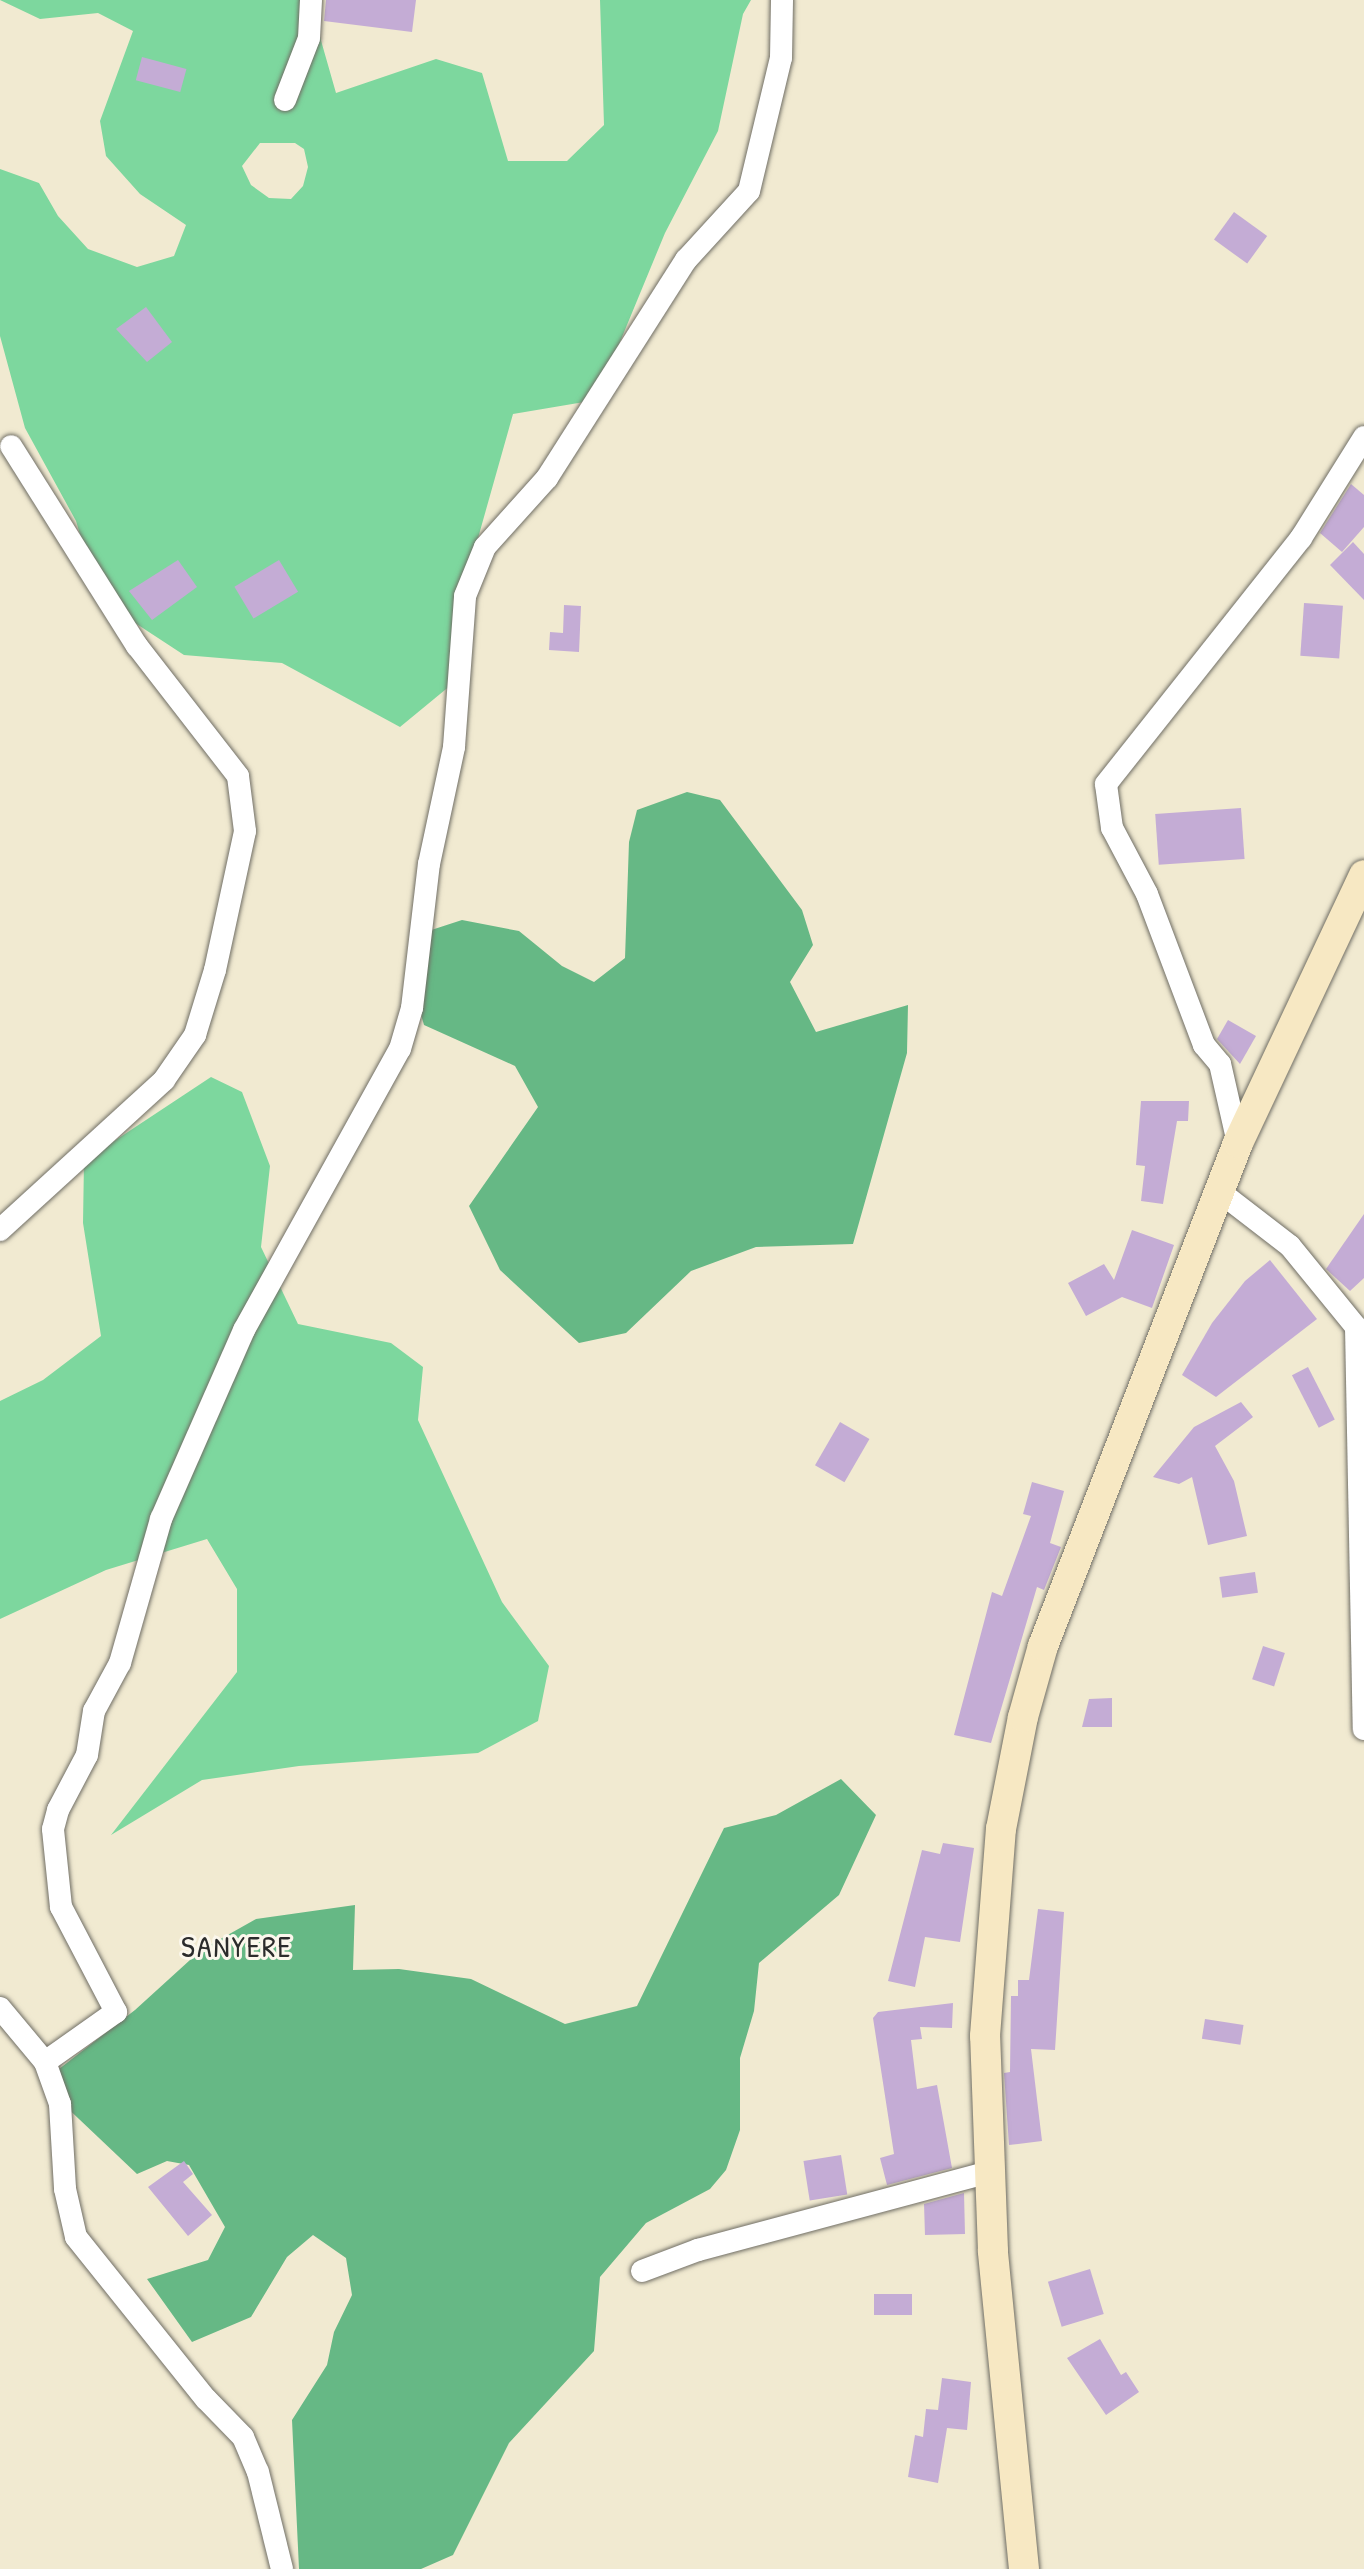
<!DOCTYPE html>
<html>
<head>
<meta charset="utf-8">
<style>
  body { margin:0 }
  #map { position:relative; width:1364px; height:2569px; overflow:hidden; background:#f1ead1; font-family:"Patrick Hand",sans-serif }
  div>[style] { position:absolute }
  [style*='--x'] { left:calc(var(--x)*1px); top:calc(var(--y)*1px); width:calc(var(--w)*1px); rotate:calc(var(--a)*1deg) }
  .green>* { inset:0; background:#7dd79e }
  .forest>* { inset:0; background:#66b885 }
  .building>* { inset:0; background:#c4acd5; transform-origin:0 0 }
  .roads { filter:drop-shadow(0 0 2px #706e65) drop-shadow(0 0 2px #706e65) }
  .street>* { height:22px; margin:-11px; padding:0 11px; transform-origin:11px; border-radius:11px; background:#fff }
  .secondary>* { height:30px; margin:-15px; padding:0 15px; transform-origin:15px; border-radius:15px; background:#f7e8c3 }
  span { translate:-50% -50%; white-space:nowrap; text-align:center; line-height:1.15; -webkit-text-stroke:6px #fbf7ec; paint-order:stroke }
  .quarter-label { font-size:30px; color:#2b2b2b; letter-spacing:2px }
</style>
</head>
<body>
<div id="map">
  <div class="green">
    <i style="clip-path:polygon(evenodd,0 0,319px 0,316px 23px,336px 93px,436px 59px,482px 73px,508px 161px,567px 161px,604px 125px,600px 0,751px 0,743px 14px,718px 131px,665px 233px,596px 400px,513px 414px,460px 602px,451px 685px,400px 727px,282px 663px,184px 655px,100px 600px,76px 521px,25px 428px,0 336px,0 169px,39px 183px,58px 216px,88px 249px,137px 267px,174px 256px,186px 225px,140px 194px,106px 156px,100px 121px,133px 31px,98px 13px,40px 19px,0 0,260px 143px,295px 143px,304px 149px,308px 167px,303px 186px,291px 199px,269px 198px,251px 185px,242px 166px,260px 143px)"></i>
    <i style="clip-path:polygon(211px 1077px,242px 1092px,270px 1166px,261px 1247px,298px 1324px,391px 1343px,423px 1367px,418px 1420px,502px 1602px,549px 1666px,538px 1721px,478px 1753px,299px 1766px,202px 1780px,111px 1835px,237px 1672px,237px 1589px,207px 1539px,106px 1570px,0 1619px,0 1401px,43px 1380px,101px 1336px,83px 1223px,84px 1161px)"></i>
  </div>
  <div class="forest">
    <i style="clip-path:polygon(687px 792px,720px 800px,802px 910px,813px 945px,790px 982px,816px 1032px,908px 1005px,907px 1053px,853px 1244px,756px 1247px,691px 1271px,626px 1333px,579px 1343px,500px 1270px,469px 1206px,538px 1107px,515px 1066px,424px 1025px,407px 967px,416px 935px,462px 920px,519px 931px,562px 966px,594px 982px,625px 958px,629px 842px,637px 810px)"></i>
    <i style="clip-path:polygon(841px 1779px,876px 1815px,839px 1895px,759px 1963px,754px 2011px,740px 2058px,740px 2130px,726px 2170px,710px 2189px,646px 2223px,600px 2277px,594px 2351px,509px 2443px,453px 2555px,421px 2569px,299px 2569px,292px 2420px,327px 2365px,334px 2332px,352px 2295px,346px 2258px,313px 2235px,287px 2257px,251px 2317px,192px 2342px,147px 2279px,208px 2260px,225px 2227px,189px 2165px,167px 2161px,137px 2174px,41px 2083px,135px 2010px,201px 1950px,256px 1919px,355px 1905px,353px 1970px,399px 1969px,471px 1979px,565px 2024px,637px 2006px,724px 1828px,776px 1815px)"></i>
  </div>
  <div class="building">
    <i style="clip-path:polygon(326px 0,416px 0,412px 32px,324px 21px)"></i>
    <i style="left:142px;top:57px;width:46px;height:24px;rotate:15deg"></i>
    <i style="left:1234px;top:212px;width:41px;height:34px;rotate:36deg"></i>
    <i style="clip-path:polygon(146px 307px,172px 342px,147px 362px,116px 329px)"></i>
    <i style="clip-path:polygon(1351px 484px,1364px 495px,1364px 527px,1342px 552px,1320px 533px)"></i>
    <i style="clip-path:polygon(1353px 542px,1364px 554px,1364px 600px,1330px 565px)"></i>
    <i style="clip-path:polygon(178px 560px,197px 587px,152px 620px,129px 591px)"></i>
    <i style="left:279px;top:560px;width:37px;height:52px;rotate:59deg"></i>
    <i style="left:1304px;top:603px;width:39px;height:53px;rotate:4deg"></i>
    <i style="clip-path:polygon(564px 605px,581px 606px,579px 652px,549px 650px,550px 632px,563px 633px)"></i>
    <i style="left:1241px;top:808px;width:51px;height:86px;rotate:86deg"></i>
    <i style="clip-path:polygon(1228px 1020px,1256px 1036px,1240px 1064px,1217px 1039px)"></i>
    <i style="clip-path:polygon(1141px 1101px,1189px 1101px,1188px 1121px,1177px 1121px,1163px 1204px,1141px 1201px,1145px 1166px,1136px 1165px)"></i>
    <i style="clip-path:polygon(1364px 1214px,1364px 1278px,1350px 1291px,1326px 1269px)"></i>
    <i style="clip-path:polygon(1132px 1230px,1174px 1245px,1152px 1308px,1122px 1297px,1086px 1316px,1068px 1283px,1104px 1264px,1114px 1280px)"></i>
    <i style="clip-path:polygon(1270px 1260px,1317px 1319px,1216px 1397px,1182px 1375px,1212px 1323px,1245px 1281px)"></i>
    <i style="left:1308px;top:1367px;width:59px;height:18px;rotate:63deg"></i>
    <i style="clip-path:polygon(1241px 1402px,1253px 1417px,1215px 1446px,1234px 1481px,1247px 1536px,1208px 1545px,1192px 1477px,1179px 1484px,1153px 1477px,1194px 1427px)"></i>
    <i style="left:840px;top:1422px;width:34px;height:50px;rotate:30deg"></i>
    <i style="clip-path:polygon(1032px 1482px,1064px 1491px,1050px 1543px,1061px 1547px,1044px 1590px,1037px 1587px,991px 1743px,954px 1735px,992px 1592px,1002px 1596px,1031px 1516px,1023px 1514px)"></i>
    <i style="left:1255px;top:1572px;width:21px;height:36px;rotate:82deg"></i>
    <i style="left:1263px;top:1646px;width:23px;height:35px;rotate:18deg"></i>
    <i style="clip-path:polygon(1112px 1698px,1112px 1727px,1082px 1727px,1089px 1699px)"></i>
    <i style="clip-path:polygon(943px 1843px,974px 1848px,960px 1942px,925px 1937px,915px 1987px,888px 1981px,922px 1850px,940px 1854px)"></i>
    <i style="clip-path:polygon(1038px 1909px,1064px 1912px,1055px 2050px,1031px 2049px,1042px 2141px,1009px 2145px,1004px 2073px,1010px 2072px,1011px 1996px,1018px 1996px,1018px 1980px,1029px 1980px)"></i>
    <i style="clip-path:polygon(953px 2003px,952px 2028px,920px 2027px,922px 2039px,911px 2040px,917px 2089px,937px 2085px,952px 2168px,887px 2185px,880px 2158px,894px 2154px,873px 2018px,878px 2012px)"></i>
    <i style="left:1205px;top:2019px;width:39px;height:20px;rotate:9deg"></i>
    <i style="left:841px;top:2155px;width:40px;height:38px;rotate:81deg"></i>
    <i style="clip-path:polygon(184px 2161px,193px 2174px,183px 2182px,212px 2215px,188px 2236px,148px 2187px)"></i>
    <i style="clip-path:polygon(964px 2193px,965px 2234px,925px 2235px,924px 2204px)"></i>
    <i style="left:1090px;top:2269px;width:47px;height:44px;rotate:73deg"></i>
    <i style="left:874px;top:2294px;width:38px;height:21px"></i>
    <i style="clip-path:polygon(1100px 2339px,1121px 2375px,1126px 2372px,1139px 2392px,1106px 2415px,1067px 2358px)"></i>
    <i style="clip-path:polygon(942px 2378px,971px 2382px,967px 2430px,947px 2428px,938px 2483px,908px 2477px,915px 2435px,923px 2437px,926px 2409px,938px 2410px)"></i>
  </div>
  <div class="roads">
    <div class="street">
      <i style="--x:285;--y:100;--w:66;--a:-68.8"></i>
      <i style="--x:309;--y:38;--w:38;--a:-87"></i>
      <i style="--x:1238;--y:1143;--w:81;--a:-102.8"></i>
      <i style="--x:1220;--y:1064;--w:25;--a:-130"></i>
      <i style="--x:1204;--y:1045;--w:161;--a:-110.7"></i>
      <i style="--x:1147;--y:894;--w:75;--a:-117.9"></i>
      <i style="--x:1112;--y:828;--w:44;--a:-97.8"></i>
      <i style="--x:1106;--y:784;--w:314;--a:-51.6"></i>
      <i style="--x:1301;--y:538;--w:119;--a:-58"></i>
      <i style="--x:1220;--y:1192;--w:88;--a:37.6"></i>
      <i style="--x:1290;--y:1246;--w:104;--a:50.8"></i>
      <i style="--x:1356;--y:1327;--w:402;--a:88.9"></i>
      <i style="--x:0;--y:1230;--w:222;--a:-42.4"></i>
      <i style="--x:164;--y:1080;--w:55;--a:-55.4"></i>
      <i style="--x:195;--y:1035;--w:68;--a:-72.9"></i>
      <i style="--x:215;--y:970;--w:142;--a:-77.8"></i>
      <i style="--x:245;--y:831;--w:55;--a:-97.3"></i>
      <i style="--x:238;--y:776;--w:165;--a:-127.8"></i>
      <i style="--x:137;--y:646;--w:236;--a:-122.2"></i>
      <i style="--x:0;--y:2008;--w:70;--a:50.2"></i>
      <i style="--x:45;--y:2062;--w:45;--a:70.3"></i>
      <i style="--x:60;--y:2104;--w:85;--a:86.6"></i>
      <i style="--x:65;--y:2189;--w:49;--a:77.1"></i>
      <i style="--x:76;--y:2237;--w:208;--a:51.3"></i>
      <i style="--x:206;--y:2399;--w:53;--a:45.8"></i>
      <i style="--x:243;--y:2437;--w:38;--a:67"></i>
      <i style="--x:258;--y:2472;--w:100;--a:76.1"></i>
      <i style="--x:45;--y:2062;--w:87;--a:-35.2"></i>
      <i style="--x:116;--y:2012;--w:119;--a:-117.6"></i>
      <i style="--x:61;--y:1907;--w:78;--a:-95.9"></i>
      <i style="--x:53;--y:1829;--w:20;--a:-75"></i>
      <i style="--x:58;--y:1810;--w:62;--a:-62.2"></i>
      <i style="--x:87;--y:1755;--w:45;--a:-81"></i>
      <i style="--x:94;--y:1711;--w:55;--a:-61.6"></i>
      <i style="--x:120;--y:1663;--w:150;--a:-74.1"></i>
      <i style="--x:161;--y:1519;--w:206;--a:-66.3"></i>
      <i style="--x:244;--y:1330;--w:321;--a:-61"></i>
      <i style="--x:400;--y:1049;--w:43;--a:-73.7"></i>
      <i style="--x:412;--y:1008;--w:145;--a:-83.3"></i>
      <i style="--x:429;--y:864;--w:120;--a:-77.9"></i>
      <i style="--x:454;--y:747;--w:151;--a:-85.8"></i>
      <i style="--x:465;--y:596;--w:53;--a:-67.8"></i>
      <i style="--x:485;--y:547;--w:93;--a:-48.1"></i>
      <i style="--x:547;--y:478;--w:259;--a:-57.5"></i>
      <i style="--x:686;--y:260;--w:93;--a:-47.6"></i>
      <i style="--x:749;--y:191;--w:137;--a:-76.5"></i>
      <i style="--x:781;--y:58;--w:58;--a:-89"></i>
      <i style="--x:642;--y:2271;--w:60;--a:-20.6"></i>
      <i style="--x:698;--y:2250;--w:302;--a:-15"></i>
    </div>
    <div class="secondary">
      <i style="--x:1024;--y:2569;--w:320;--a:-95.6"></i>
      <i style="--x:993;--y:2251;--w:215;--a:-92.1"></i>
      <i style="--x:985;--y:2036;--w:208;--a:-85.6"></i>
      <i style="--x:1001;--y:1829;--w:114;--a:-78.9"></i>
      <i style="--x:1023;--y:1717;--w:74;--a:-74.3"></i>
      <i style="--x:1043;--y:1646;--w:539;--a:-68.81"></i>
      <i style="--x:1238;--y:1143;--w:296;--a:-64.8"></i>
    </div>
  </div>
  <div class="quarter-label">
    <span style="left:237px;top:1946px">SANYERE</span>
  </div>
</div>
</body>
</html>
